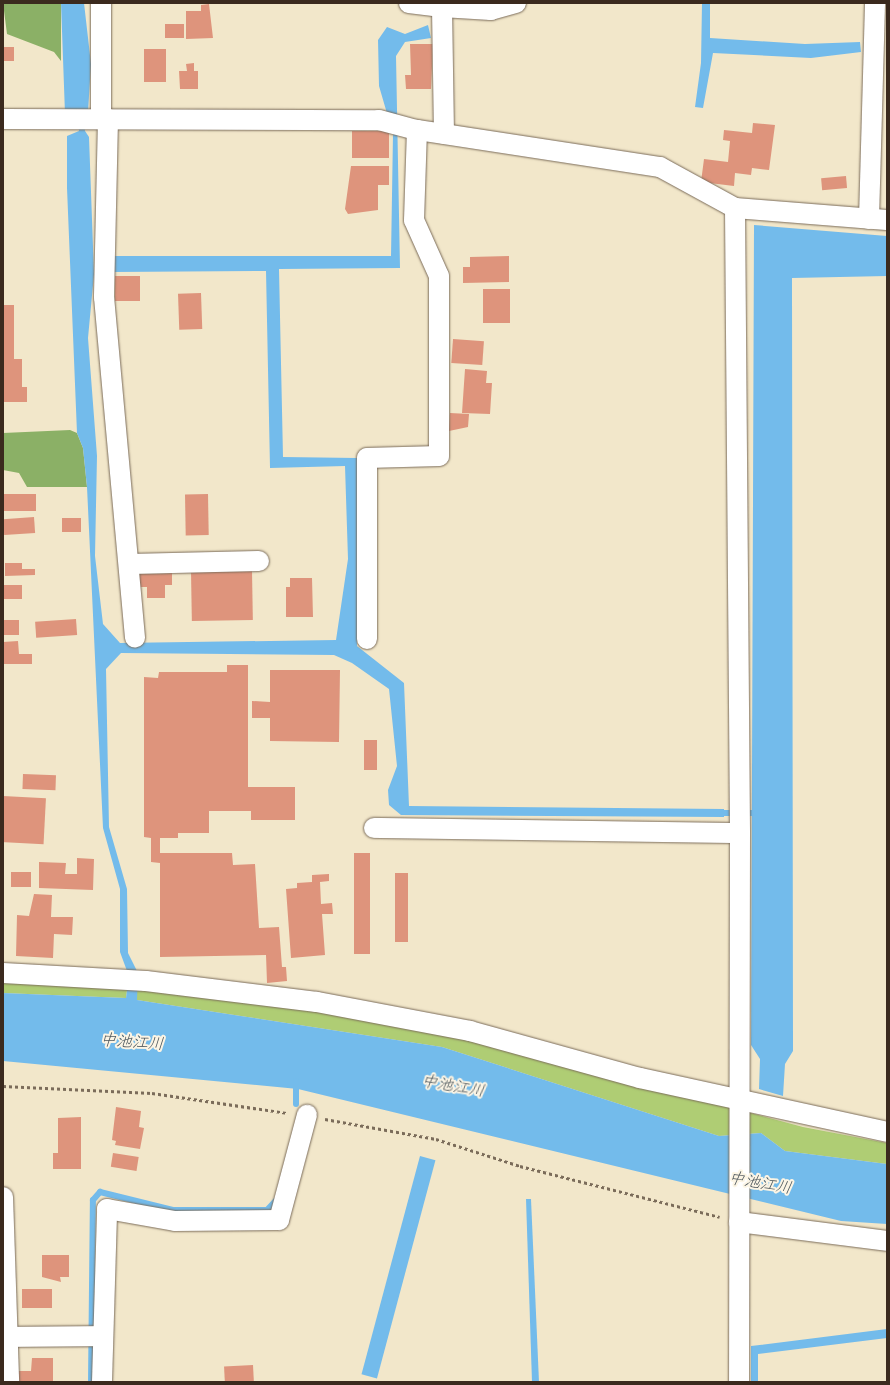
<!DOCTYPE html>
<html>
<head>
<meta charset="utf-8">
<style>
  body { margin:0 }
  #map { position:relative; width:890px; height:1385px; overflow:hidden; background:#f2e7ca; font-family:"Comic Neue","Klee One",sans-serif }
  div>[style] { position:absolute }
  [style*='--x'] { left:calc(var(--x)*1px); top:calc(var(--y)*1px); width:calc(var(--w)*1px); rotate:calc(var(--a)*1deg) }
  .green>* { inset:0; background:#afcd74 }
  .forest>* { inset:0; background:#8bb066 }
  .water>* { inset:0; background:#73bbeb; transform-origin:0 0 }
  .stream>* { height:6px; margin:-3px; padding:0 3px; transform-origin:3px; border-radius:3px; background:#73bbeb }
  .building>* { inset:0; background:#de947c; transform-origin:0 0 }
  .path>* { height:2.5px; margin-top:-1.25px; transform-origin:0; background:repeating-linear-gradient(90deg,#7b6c5a 0 3px,transparent 0 6px) }
  .roads { filter:drop-shadow(0 0 1px #7b6c5a) drop-shadow(0 0 1px #7b6c5a) }
  .minor>* { height:20px; margin:-10px; padding:0 10px; transform-origin:10px; border-radius:10px; background:#fff }
  span { translate:-50% -50%; white-space:nowrap; text-align:center; line-height:1.15; -webkit-text-stroke:4px #fcf5e5; paint-order:stroke }
  .water-label { font-size:16px; color:#4c565c; font-style:italic }
  .frame { position:absolute; inset:0; border:4px solid #3b2a1e; pointer-events:none }
</style>
</head>
<body>
<div id="map">
  <div class="green">
    <i style="clip-path:polygon(3px 982px,127px 990px,126px 998px,3px 993px)"></i>
    <i style="clip-path:polygon(137px 989px,313px 1008px,476px 1040px,803px 1127px,887px 1143px,887px 1164px,785px 1151px,761px 1133px,719px 1136px,442px 1047px,137px 1000px)"></i>
  </div>
  <div class="forest">
    <i style="clip-path:polygon(3px 3px,61px 3px,61px 61px,54px 52px,7px 34px)"></i>
    <i style="clip-path:polygon(70px 430px,77px 433px,83px 448px,87px 487px,27px 487px,19px 473px,3px 470px,3px 433px)"></i>
  </div>
  <div class="water">
    <i style="clip-path:polygon(61px 3px,84px 3px,91px 64px,88px 112px,83px 113px,85px 131px,89px 137px,94px 274px,88px 338px,97px 456px,95px 556px,103px 624px,120px 643px,336px 640px,348px 559px,345px 466px,270px 468px,266px 271px,113px 272px,114px 256px,391px 256px,393px 134px,379px 86px,378px 40px,387px 27px,405px 34px,428px 25px,431px 38px,405px 42px,396px 56px,400px 268px,279px 269px,283px 457px,357px 458px,357px 646px,404px 683px,409px 806px,724px 809px,724px 817px,401px 815px,389px 805px,388px 790px,397px 766px,389px 689px,352px 663px,334px 655px,121px 653px,106px 669px,109px 827px,127px 889px,128px 953px,138px 973px,137px 1000px,442px 1047px,719px 1136px,761px 1133px,785px 1151px,887px 1164px,887px 1224px,841px 1221px,298px 1089px,3px 1061px,3px 993px,126px 998px,127px 990px,127px 971px,120px 952px,120px 889px,103px 828px,87px 487px,83px 448px,77px 433px,67px 188px,67px 136px,79px 131px,76px 113px,65px 114px)"></i>
    <i style="clip-path:polygon(702px 3px,710px 3px,710px 38px,805px 44px,860px 42px,861px 52px,811px 58px,713px 53px,703px 108px,695px 107px,701px 63px)"></i>
    <i style="clip-path:polygon(754px 225px,887px 236px,887px 276px,792px 278px,793px 1051px,785px 1064px,783px 1096px,759px 1089px,760px 1059px,751px 1045px)"></i>
    <i style="left:420px;top:1156px;width:16px;height:226px;rotate:15deg"></i>
    <i style="clip-path:polygon(526px 1199px,531px 1199px,539px 1382px,532px 1382px)"></i>
    <i style="clip-path:polygon(887px 1329px,887px 1338px,758px 1354px,758px 1382px,751px 1382px,751px 1346px)"></i>
  </div>
  <div class="stream">
    <i style="--x:724;--y:813;--w:28;--a:0"></i>
    <i style="--x:296;--y:1104;--w:23;--a:-90"></i>
    <i style="--x:91;--y:1382;--w:182;--a:-89.4"></i>
    <i style="--x:93;--y:1200;--w:11;--a:-49"></i>
    <i style="--x:100;--y:1192;--w:75;--a:13.9"></i>
    <i style="--x:173;--y:1210;--w:94;--a:0"></i>
    <i style="--x:267;--y:1210;--w:16;--a:-47"></i>
  </div>
  <div class="building">
    <i style="clip-path:polygon(209px 4px,213px 38px,186px 39px,186px 11px,201px 11px,201px 5px)"></i>
    <i style="left:165px;top:24px;width:19px;height:14px"></i>
    <i style="clip-path:polygon(410px 44px,433px 44px,431px 89px,406px 89px,405px 75px,411px 75px)"></i>
    <i style="left:3px;top:47px;width:11px;height:14px"></i>
    <i style="left:144px;top:49px;width:22px;height:33px"></i>
    <i style="clip-path:polygon(194px 63px,194px 71px,198px 71px,198px 89px,180px 89px,179px 71px,187px 71px,186px 64px)"></i>
    <i style="clip-path:polygon(753px 123px,775px 125px,769px 170px,752px 168px,751px 175px,735px 173px,734px 186px,701px 182px,704px 159px,728px 162px,730px 141px,723px 140px,724px 130px,752px 133px)"></i>
    <i style="left:352px;top:131px;width:37px;height:27px"></i>
    <i style="clip-path:polygon(351px 166px,389px 166px,389px 185px,378px 185px,378px 210px,348px 214px,345px 209px)"></i>
    <i style="left:846px;top:176px;width:12px;height:25px;rotate:85deg"></i>
    <i style="clip-path:polygon(509px 256px,509px 282px,463px 283px,463px 267px,470px 267px,470px 257px)"></i>
    <i style="left:140px;top:276px;width:25px;height:25px;rotate:90deg"></i>
    <i style="left:483px;top:289px;width:27px;height:34px"></i>
    <i style="left:201px;top:293px;width:36px;height:23px;rotate:88deg"></i>
    <i style="clip-path:polygon(3px 305px,14px 305px,14px 359px,22px 359px,22px 387px,27px 387px,27px 402px,3px 402px)"></i>
    <i style="left:453px;top:339px;width:31px;height:24px;rotate:4deg"></i>
    <i style="clip-path:polygon(465px 369px,487px 371px,486px 383px,492px 383px,490px 414px,462px 413px)"></i>
    <i style="clip-path:polygon(450px 413px,469px 414px,468px 427px,449px 431px)"></i>
    <i style="left:3px;top:494px;width:33px;height:17px"></i>
    <i style="left:208px;top:494px;width:41px;height:23px;rotate:89deg"></i>
    <i style="left:34px;top:517px;width:16px;height:31px;rotate:86deg"></i>
    <i style="left:81px;top:518px;width:14px;height:19px;rotate:90deg"></i>
    <i style="clip-path:polygon(5px 563px,22px 563px,22px 569px,35px 569px,35px 575px,5px 576px)"></i>
    <i style="left:252px;top:571px;width:49px;height:61px;rotate:89deg"></i>
    <i style="clip-path:polygon(172px 573px,172px 585px,165px 585px,165px 598px,147px 598px,147px 587px,139px 587px,139px 574px)"></i>
    <i style="clip-path:polygon(290px 578px,312px 578px,313px 617px,286px 617px,286px 587px,290px 587px)"></i>
    <i style="left:22px;top:585px;width:14px;height:19px;rotate:90deg"></i>
    <i style="left:76px;top:619px;width:16px;height:41px;rotate:86deg"></i>
    <i style="left:19px;top:620px;width:15px;height:16px;rotate:90deg"></i>
    <i style="clip-path:polygon(18px 641px,19px 654px,32px 654px,32px 664px,3px 664px,3px 642px)"></i>
    <i style="clip-path:polygon(227px 665px,248px 665px,248px 787px,295px 787px,295px 820px,251px 820px,251px 811px,209px 811px,209px 833px,178px 833px,178px 838px,160px 838px,160px 863px,151px 862px,151px 838px,144px 837px,144px 677px,158px 678px,159px 672px,227px 672px)"></i>
    <i style="clip-path:polygon(270px 670px,340px 670px,339px 742px,270px 741px,270px 718px,252px 718px,252px 701px,270px 702px)"></i>
    <i style="left:364px;top:740px;width:13px;height:30px"></i>
    <i style="left:23px;top:774px;width:33px;height:15px;rotate:2deg"></i>
    <i style="left:3px;top:796px;width:43px;height:46px;rotate:3deg"></i>
    <i style="clip-path:polygon(160px 853px,232px 853px,233px 865px,255px 864px,259px 928px,279px 927px,282px 967px,286px 967px,287px 981px,267px 983px,266px 955px,160px 957px)"></i>
    <i style="left:354px;top:853px;width:16px;height:101px"></i>
    <i style="clip-path:polygon(77px 858px,94px 859px,93px 890px,39px 888px,39px 862px,66px 863px,65px 874px,77px 874px)"></i>
    <i style="left:11px;top:872px;width:20px;height:15px"></i>
    <i style="left:395px;top:873px;width:13px;height:69px"></i>
    <i style="clip-path:polygon(329px 874px,329px 881px,320px 882px,321px 904px,332px 903px,333px 914px,322px 914px,325px 955px,291px 958px,286px 889px,297px 888px,297px 883px,312px 882px,312px 875px)"></i>
    <i style="clip-path:polygon(34px 894px,52px 895px,51px 917px,73px 917px,72px 935px,54px 934px,53px 958px,16px 956px,17px 915px,29px 916px)"></i>
    <i style="clip-path:polygon(116px 1107px,141px 1111px,139px 1127px,144px 1128px,140px 1149px,115px 1145px,116px 1141px,112px 1140px)"></i>
    <i style="clip-path:polygon(81px 1117px,81px 1169px,53px 1169px,53px 1153px,58px 1153px,58px 1118px)"></i>
    <i style="left:113px;top:1153px;width:26px;height:14px;rotate:9deg"></i>
    <i style="clip-path:polygon(42px 1255px,69px 1255px,69px 1277px,60px 1277px,61px 1282px,42px 1277px)"></i>
    <i style="left:22px;top:1289px;width:30px;height:19px"></i>
    <i style="clip-path:polygon(32px 1358px,53px 1358px,53px 1382px,18px 1382px,18px 1371px,31px 1371px)"></i>
    <i style="left:253px;top:1365px;width:17px;height:29px;rotate:87deg"></i>
  </div>
  <div class="path">
    <i style="--x:3;--y:1086;--w:149;--a:2.7"></i>
    <i style="--x:152;--y:1093;--w:136;--a:8.4"></i>
    <i style="--x:325;--y:1119;--w:113;--a:10.2"></i>
    <i style="--x:436;--y:1139;--w:88;--a:17.8"></i>
    <i style="--x:520;--y:1166;--w:206;--a:14.3"></i>
  </div>
  <div class="roads">
    <div class="minor">
      <i style="--x:409;--y:3;--w:33;--a:7"></i>
      <i style="--x:442;--y:7;--w:127;--a:89.1"></i>
      <i style="--x:442;--y:7;--w:49;--a:3.5"></i>
      <i style="--x:491;--y:10;--w:26;--a:-16"></i>
      <i style="--x:3;--y:119;--w:376;--a:0.2"></i>
      <i style="--x:379;--y:120;--w:39;--a:15"></i>
      <i style="--x:417;--y:130;--w:246;--a:8.7"></i>
      <i style="--x:660;--y:167;--w:85;--a:28.7"></i>
      <i style="--x:735;--y:208;--w:152;--a:4.5"></i>
      <i style="--x:101;--y:119;--w:116;--a:-90"></i>
      <i style="--x:108;--y:119;--w:178;--a:91.3"></i>
      <i style="--x:104;--y:297;--w:342;--a:84.8"></i>
      <i style="--x:735;--y:208;--w:625;--a:89.54"></i>
      <i style="--x:740;--y:833;--w:549;--a:90.1"></i>
      <i style="--x:869;--y:219;--w:216;--a:-88.4"></i>
      <i style="--x:129;--y:564;--w:130;--a:-1.3"></i>
      <i style="--x:367;--y:639;--w:181;--a:-90"></i>
      <i style="--x:367;--y:458;--w:72;--a:-1.6"></i>
      <i style="--x:439;--y:456;--w:180;--a:-90"></i>
      <i style="--x:439;--y:276;--w:61;--a:-114.1"></i>
      <i style="--x:414;--y:220;--w:90;--a:-88.1"></i>
      <i style="--x:374;--y:828;--w:366;--a:0.8"></i>
      <i style="--x:3;--y:973;--w:143;--a:3.2"></i>
      <i style="--x:146;--y:981;--w:172;--a:7"></i>
      <i style="--x:317;--y:1002;--w:156;--a:10.7"></i>
      <i style="--x:470;--y:1031;--w:176;--a:15.5"></i>
      <i style="--x:640;--y:1078;--w:253;--a:12.3"></i>
      <i style="--x:3;--y:1197;--w:185;--a:88.1"></i>
      <i style="--x:739;--y:1222;--w:149;--a:7.3"></i>
      <i style="--x:9;--y:1337;--w:94;--a:-0.6"></i>
      <i style="--x:102;--y:1382;--w:173;--a:-88.3"></i>
      <i style="--x:107;--y:1209;--w:69;--a:10"></i>
      <i style="--x:175;--y:1221;--w:104;--a:-0.6"></i>
      <i style="--x:279;--y:1220;--w:109;--a:-75.1"></i>
    </div>
  </div>
  <div class="water-label">
    <span style="left:132px;top:1042px;rotate:4deg">中池江川</span>
    <span style="left:453px;top:1086px;rotate:10deg">中池江川</span>
    <span style="left:760px;top:1183px;rotate:10deg">中池江川</span>
  </div>
  <div class="frame"></div>
</div>
</body>
</html>
